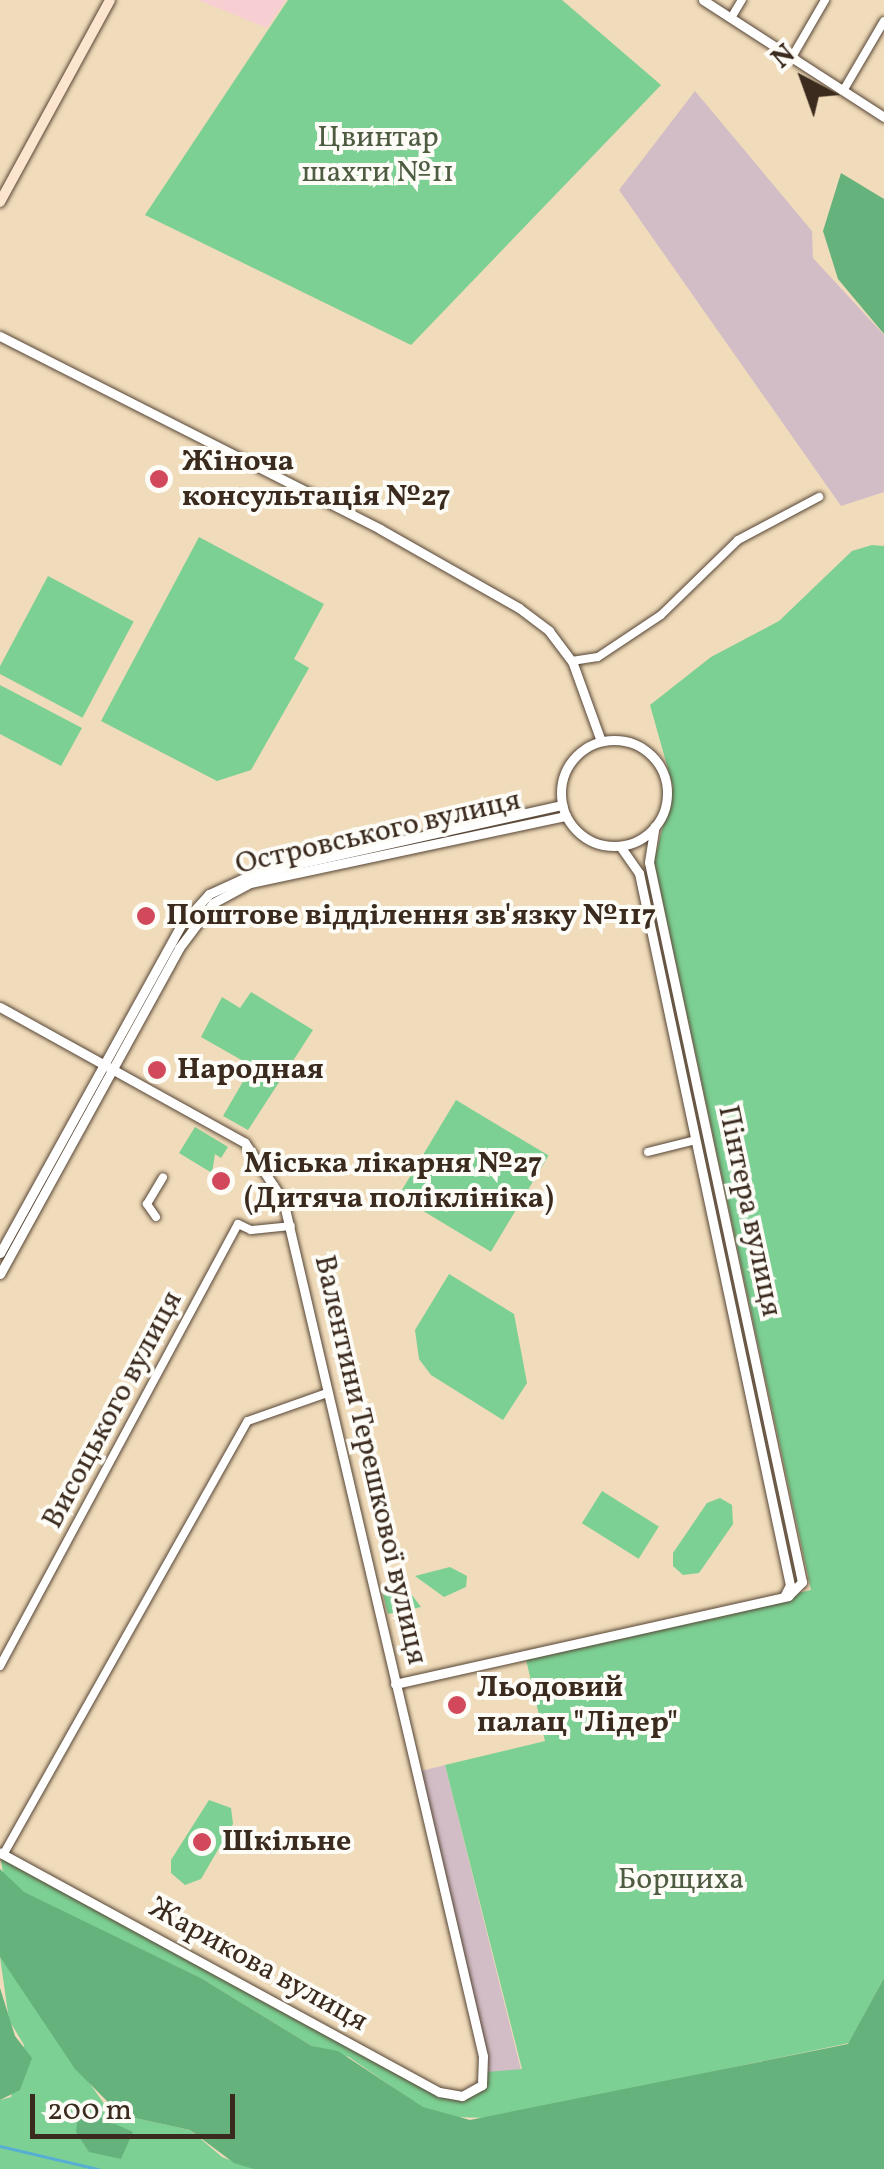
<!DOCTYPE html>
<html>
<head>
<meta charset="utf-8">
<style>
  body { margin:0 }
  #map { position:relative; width:884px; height:2169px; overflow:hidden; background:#f0dbba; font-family:Vollkorn,serif }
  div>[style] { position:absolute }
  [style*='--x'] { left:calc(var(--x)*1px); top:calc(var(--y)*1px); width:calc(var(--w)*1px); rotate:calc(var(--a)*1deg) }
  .built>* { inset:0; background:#f7cfd3 }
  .industrial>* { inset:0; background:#d2bdc7; transform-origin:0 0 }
  .green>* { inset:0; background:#7cd093; transform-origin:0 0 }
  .forest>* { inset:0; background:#65b27d }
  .stream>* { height:2.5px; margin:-1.25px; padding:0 1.25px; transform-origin:1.25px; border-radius:1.25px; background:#57aed3 }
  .roads { filter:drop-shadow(0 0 2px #564535) drop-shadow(0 0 2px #564535) }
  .minor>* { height:8px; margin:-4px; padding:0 4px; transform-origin:4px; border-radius:4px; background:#fff }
  .tertiary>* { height:9px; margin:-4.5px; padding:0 4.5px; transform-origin:4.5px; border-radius:4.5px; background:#fff }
  .tertiary>.ring { margin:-4.5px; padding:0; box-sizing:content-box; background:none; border:9px solid #fff; border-radius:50% }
  .secondary>* { height:10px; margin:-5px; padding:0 5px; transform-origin:5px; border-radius:5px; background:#fce5cf }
  .dots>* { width:28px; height:28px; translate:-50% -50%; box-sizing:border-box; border:5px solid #fdfcf7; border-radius:50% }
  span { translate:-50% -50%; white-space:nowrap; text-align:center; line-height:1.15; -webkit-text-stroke:8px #fdfcf7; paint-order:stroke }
  .park-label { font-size:30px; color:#4e5c41 }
  .poi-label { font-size:30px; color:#3b2a1e; font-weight:700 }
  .left { translate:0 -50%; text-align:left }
  .street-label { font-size:30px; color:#3b2a1e }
  .north { position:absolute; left:754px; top:30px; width:100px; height:100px; -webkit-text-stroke:8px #fdfcf7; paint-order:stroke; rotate:319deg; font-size:28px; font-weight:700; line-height:40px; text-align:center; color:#3b2a1e }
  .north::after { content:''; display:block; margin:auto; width:35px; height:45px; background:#3b2a1e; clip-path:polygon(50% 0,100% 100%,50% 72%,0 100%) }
  .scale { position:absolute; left:30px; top:2094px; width:205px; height:45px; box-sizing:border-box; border:5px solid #3b2a1e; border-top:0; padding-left:12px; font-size:30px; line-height:35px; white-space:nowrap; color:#3b2a1e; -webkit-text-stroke:8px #fdfcf7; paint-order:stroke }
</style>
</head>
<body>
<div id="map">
  <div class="built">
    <i style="clip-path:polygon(198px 0,286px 0,267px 28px)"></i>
  </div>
  <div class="industrial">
    <i style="clip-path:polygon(695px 91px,812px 231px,813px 258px,884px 335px,884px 492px,841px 506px,619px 190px)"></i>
    <i style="left:445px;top:1765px;width:314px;height:32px;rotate:76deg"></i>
  </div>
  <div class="green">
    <i style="clip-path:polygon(288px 0,562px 0,661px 85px,411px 345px,145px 215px)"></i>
    <i style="clip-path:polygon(199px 537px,324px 604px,294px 659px,309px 668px,251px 770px,217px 781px,101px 721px)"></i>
    <i style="clip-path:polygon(872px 545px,884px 546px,884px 1978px,849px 2043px,492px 2118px,453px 2117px,423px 2108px,349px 2057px,312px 2046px,201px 1978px,24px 1893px,4px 1880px,0 1853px,449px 2096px,482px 2085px,486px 2072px,522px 2069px,445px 1765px,545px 1741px,525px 1655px,811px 1590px,654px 861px,673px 787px,650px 705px,711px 657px,779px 621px,852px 551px)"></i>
    <i style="left:48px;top:576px;width:97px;height:109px;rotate:28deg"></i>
    <i style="clip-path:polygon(0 685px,82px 728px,61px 766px,0 734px)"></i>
    <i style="clip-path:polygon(251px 992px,313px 1030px,248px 1130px,223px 1116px,252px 1066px,201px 1037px,222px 997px,240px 1008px)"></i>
    <i style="left:456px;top:1100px;width:108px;height:112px;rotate:31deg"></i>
    <i style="clip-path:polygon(195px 1127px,228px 1147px,221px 1158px,215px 1154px,212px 1173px,179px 1153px)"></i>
    <i style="clip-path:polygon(449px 1274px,514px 1314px,527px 1383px,503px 1420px,431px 1375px,419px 1359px,415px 1330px)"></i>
    <i style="left:602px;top:1491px;width:67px;height:38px;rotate:32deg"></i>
    <i style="clip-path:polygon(720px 1498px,732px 1505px,733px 1524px,699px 1573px,683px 1575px,673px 1566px,673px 1553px,707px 1503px)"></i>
    <i style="clip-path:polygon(450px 1567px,467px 1576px,466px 1587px,444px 1597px,415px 1576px)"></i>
    <i style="clip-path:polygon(402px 1582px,421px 1607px,388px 1614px,381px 1587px)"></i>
    <i style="clip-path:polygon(209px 1800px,231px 1808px,233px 1824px,201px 1879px,185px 1885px,171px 1873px,171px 1860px)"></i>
    <i style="clip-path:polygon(0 1957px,105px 2105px,121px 2115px,190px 2130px,222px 2157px,253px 2169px,0 2169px,0 2100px,11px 2097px,24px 2045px,9px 2020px)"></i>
  </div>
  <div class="forest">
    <i style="clip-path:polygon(841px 173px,884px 199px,884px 334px,838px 279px,823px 231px)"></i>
    <i style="clip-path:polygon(0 1869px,24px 1892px,201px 1978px,312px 2046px,338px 2051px,423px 2107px,470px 2120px,848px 2044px,884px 1978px,884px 2169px,253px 2169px,234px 2163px,190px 2130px,121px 2115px,75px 2069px,0 1957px)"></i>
    <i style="clip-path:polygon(0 1988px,15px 2036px,32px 2058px,20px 2090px,0 2100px)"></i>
    <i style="clip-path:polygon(79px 2108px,133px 2132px,121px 2159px,89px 2152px,76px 2132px)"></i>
  </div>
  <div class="stream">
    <i style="--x:0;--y:2146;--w:101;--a:13.2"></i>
  </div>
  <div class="roads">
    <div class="minor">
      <i style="--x:731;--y:18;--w:21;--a:-59"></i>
      <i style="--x:792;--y:57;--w:66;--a:-59.9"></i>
      <i style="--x:843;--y:91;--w:81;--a:-59.6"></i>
      <i style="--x:572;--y:661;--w:26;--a:-9"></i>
      <i style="--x:598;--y:657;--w:76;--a:-33.7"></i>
      <i style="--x:661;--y:615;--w:107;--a:-44.2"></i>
      <i style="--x:738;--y:540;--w:92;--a:-28"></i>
      <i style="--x:648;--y:1152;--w:49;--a:-14"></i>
      <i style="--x:156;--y:1217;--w:16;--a:-125"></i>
      <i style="--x:147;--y:1204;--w:31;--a:-59"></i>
      <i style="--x:0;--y:1666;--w:502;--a:-61.7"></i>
      <i style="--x:238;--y:1224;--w:14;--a:25"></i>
      <i style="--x:251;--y:1230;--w:40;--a:-5.7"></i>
      <i style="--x:3;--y:1855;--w:498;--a:-60.6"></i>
      <i style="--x:248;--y:1421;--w:84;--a:-19.5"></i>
    </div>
    <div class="tertiary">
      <i style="--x:703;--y:0;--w:216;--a:32.9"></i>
      <i style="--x:0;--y:336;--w:426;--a:26.9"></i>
      <i style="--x:380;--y:529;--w:160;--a:29.6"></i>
      <i style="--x:519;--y:608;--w:38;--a:37"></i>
      <i style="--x:549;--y:631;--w:38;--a:53"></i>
      <i style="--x:572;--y:661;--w:85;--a:70.1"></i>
      <i class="ring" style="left:561px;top:740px;width:97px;height:97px"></i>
      <i style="--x:620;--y:846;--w:33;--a:55"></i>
      <i style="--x:639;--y:873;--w:728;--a:78.03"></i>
      <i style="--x:790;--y:1585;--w:11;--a:117"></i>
      <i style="--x:0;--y:1007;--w:280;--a:29"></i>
      <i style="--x:245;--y:1143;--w:69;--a:56.3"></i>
      <i style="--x:283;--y:1200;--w:879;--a:76.85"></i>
      <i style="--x:483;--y:2056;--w:29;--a:92"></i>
      <i style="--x:482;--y:2085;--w:23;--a:151"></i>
      <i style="--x:462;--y:2096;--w:23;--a:-170"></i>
      <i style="--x:439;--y:2092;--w:500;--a:-151.4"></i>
      <i style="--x:0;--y:1253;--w:375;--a:-61.1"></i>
      <i style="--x:181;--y:925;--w:42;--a:-47.9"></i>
      <i style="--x:209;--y:894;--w:48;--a:-24.4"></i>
      <i style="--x:253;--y:874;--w:317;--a:-12.6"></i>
      <i style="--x:0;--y:1274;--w:372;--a:-61.2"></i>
      <i style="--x:179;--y:948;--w:56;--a:-52.9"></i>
      <i style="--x:213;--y:903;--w:42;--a:-28.4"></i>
      <i style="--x:250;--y:883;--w:323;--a:-12"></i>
      <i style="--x:395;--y:1684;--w:403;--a:-12.6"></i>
      <i style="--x:788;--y:1596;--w:20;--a:-45"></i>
      <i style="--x:802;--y:1582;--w:736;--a:-102"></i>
      <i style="--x:649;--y:862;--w:36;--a:-81"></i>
    </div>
    <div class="secondary">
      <i style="--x:0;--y:202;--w:230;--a:-61.4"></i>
    </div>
  </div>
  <div class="dots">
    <i style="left:159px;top:479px;background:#d1495b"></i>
    <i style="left:146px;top:916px;background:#d1495b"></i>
    <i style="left:157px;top:1070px;background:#d1495b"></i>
    <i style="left:221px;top:1181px;background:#d1495b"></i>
    <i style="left:457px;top:1705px;background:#d1495b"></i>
    <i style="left:202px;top:1842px;background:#d1495b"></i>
  </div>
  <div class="park-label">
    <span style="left:378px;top:155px">Цвинтар<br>шахти №11</span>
    <span style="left:681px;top:1880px">Борщиха</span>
  </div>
  <div class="poi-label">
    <span class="left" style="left:182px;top:479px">Жіноча<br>консультація №27</span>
    <span class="left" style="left:166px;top:916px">Поштове відділення зв'язку №117</span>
    <span class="left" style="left:177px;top:1070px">Народная</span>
    <span class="left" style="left:244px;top:1181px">Міська лікарня №27<br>(Дитяча поліклініка)</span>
    <span class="left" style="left:477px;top:1705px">Льодовий<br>палац "Лідер"</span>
    <span class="left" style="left:222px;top:1842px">Шкільне</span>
  </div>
  <div class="street-label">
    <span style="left:378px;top:833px;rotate:-13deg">Островського вулиця</span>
    <span style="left:749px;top:1211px;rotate:78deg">Пінтера вулиця</span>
    <span style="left:113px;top:1410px;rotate:-62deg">Висоцького вулиця</span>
    <span style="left:370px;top:1460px;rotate:77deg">Валентини Терешкової вулиця</span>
    <span style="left:258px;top:1965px;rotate:29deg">Жарикова вулиця</span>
  </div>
  <div class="north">N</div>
  <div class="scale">200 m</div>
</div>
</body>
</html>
